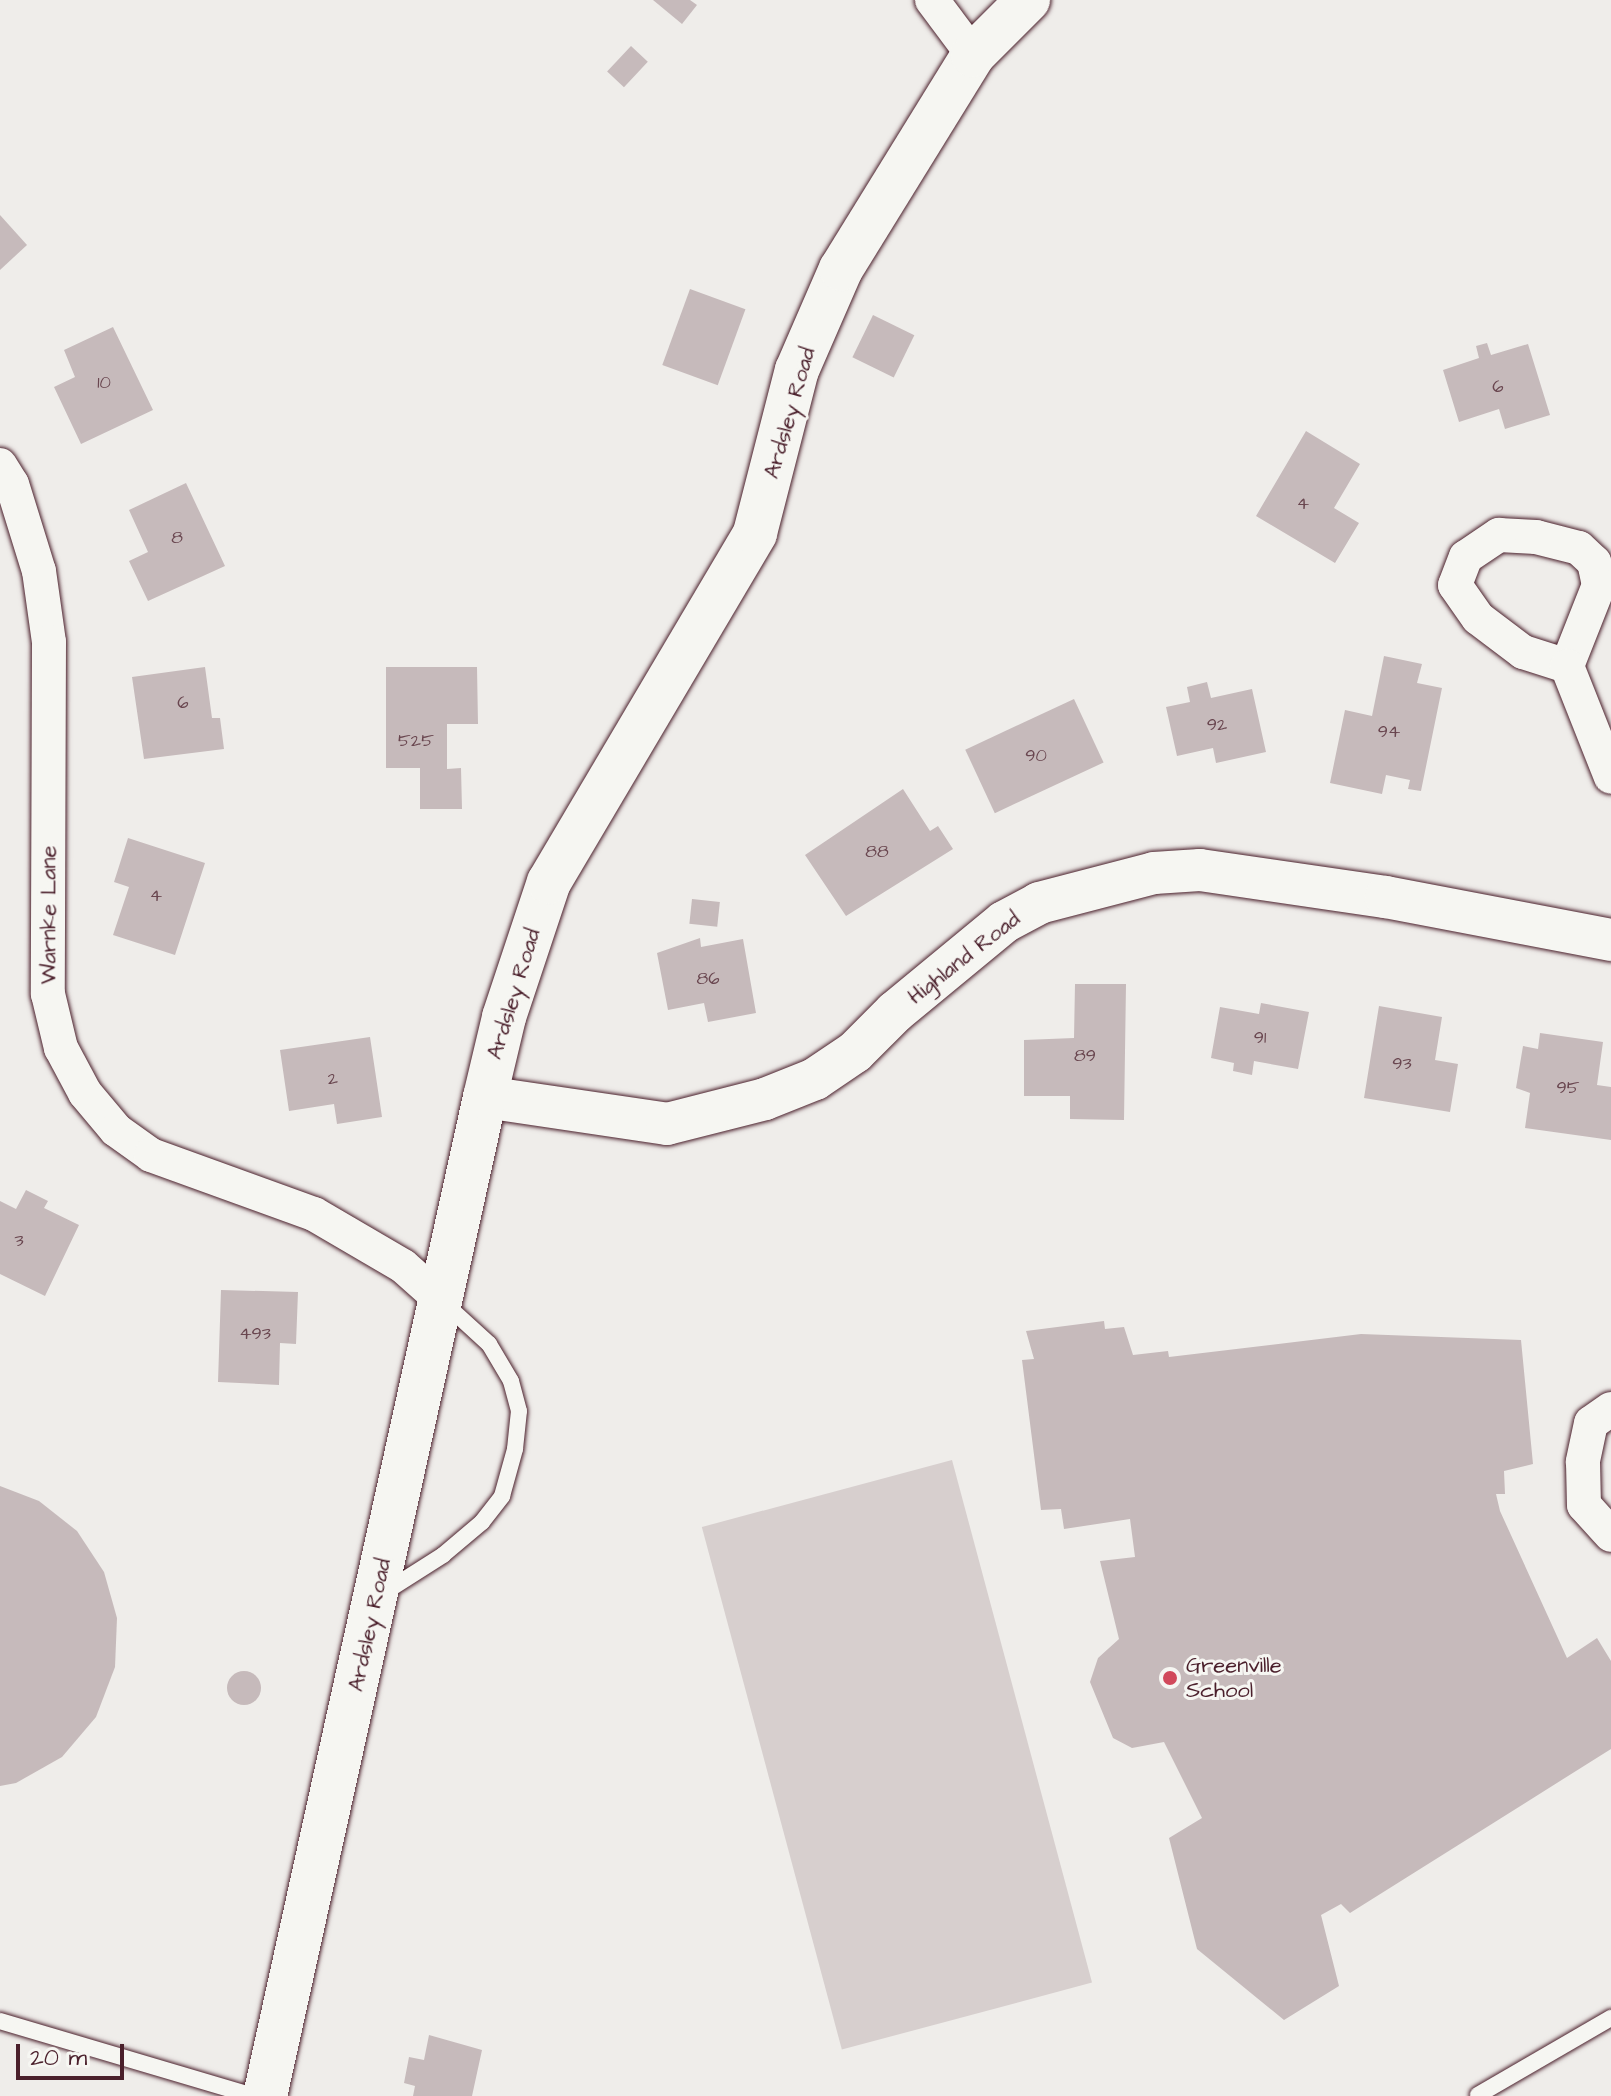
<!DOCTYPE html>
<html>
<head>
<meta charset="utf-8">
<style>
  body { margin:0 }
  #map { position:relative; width:1611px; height:2096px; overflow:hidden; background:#efedea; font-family:"Architects Daughter",sans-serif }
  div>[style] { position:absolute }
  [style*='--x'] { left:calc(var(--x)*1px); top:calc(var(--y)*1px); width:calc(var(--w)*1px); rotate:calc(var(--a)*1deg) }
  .green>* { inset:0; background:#d7cfce; transform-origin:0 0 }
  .building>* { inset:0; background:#c6babb; transform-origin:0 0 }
  .round { border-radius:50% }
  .roads { filter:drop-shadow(0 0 2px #4a1f2b) drop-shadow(0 0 2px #4a1f2b) }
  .service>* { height:16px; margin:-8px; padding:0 8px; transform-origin:8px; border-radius:8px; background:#f6f6f2 }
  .minor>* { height:34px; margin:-17px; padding:0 17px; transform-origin:17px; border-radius:17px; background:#f6f6f2 }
  .tertiary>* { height:42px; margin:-21px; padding:0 21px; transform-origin:21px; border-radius:21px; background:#f6f6f2 }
  .secondary>* { height:44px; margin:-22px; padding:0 22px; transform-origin:22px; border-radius:22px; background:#f6f6f2 }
  .dots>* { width:22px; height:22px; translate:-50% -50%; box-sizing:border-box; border:4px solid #f6f6f2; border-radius:50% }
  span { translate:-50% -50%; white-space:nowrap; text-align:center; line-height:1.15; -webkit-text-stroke:6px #f6f6f2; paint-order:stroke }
  .number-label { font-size:18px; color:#69464f }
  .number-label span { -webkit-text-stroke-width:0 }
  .street-label { font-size:22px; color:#4a1f2b }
  .poi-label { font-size:22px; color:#4a1f2b }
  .left { translate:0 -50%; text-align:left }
  .scale { position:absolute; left:16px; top:2044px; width:108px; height:36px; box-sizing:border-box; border:4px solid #4a1f2b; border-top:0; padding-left:10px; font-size:24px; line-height:28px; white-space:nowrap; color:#4a1f2b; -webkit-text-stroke:6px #f6f6f2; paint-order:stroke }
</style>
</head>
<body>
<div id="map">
  <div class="green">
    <i style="left:952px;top:1460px;width:541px;height:259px;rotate:75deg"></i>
  </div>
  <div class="building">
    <i style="clip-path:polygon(653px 0,690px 0,697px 5px,682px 24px)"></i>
    <i style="left:631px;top:46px;width:23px;height:35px;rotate:43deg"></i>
    <i style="clip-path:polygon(0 215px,27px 245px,0 270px)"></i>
    <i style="left:690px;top:289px;width:59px;height:81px;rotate:20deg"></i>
    <i style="left:873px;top:315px;width:46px;height:47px;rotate:26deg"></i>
    <i style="clip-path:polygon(113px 327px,153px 410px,81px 444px,54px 387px,75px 377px,64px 350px)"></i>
    <i style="clip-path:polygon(1487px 343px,1491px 355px,1528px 344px,1550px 415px,1505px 429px,1499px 409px,1459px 422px,1443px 370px,1479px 358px,1476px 346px)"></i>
    <i style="clip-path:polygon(1306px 431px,1360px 464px,1334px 508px,1359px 523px,1335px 563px,1256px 516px)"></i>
    <i style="clip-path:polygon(186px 483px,225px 566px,148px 601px,129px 561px,148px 552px,129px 510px)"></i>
    <i style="clip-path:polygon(1384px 656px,1422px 664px,1417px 683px,1442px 688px,1421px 791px,1408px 789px,1410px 780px,1386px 775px,1382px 794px,1330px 783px,1345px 710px,1372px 716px)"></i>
    <i style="clip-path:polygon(205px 667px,212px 718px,220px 718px,224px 749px,144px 759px,132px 677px)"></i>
    <i style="clip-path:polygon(386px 667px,477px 667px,478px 724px,447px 724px,447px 769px,461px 768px,462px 809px,420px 809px,420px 768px,386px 768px)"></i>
    <i style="clip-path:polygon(1207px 682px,1211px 698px,1252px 689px,1266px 752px,1216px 763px,1213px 748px,1177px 756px,1166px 707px,1190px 702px,1187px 687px)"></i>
    <i style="left:1074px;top:699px;width:70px;height:120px;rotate:65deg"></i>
    <i style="clip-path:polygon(903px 789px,930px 831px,938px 826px,953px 849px,846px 916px,805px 855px)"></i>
    <i style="clip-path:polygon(128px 838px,205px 863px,175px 955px,113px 935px,129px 887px,114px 882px)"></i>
    <i style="left:692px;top:899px;width:28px;height:25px;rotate:6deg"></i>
    <i style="clip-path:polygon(700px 938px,701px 947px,743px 939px,756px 1013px,708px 1022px,704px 1003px,668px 1010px,657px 953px)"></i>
    <i style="clip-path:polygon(1075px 984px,1126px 984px,1124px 1120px,1070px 1119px,1070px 1096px,1024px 1096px,1024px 1040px,1074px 1038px)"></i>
    <i style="clip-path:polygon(1261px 1003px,1309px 1012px,1298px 1069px,1254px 1061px,1252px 1075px,1233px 1071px,1234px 1063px,1211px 1058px,1220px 1007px,1259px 1014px)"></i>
    <i style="clip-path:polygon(1379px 1006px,1442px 1017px,1435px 1060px,1458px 1064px,1450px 1112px,1364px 1098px)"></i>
    <i style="clip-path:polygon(1540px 1033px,1603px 1042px,1597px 1085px,1611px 1087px,1611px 1140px,1525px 1128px,1530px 1093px,1516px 1088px,1523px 1046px,1538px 1049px)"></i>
    <i style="clip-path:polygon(370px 1037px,382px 1117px,337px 1124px,334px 1104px,289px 1111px,280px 1050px)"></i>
    <i style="clip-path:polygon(26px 1190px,48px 1201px,44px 1208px,79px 1225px,45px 1296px,0 1274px,0 1201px,16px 1209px)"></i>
    <i style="clip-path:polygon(221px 1290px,298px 1292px,296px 1344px,280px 1343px,279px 1385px,218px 1382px)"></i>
    <i style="clip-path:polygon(1104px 1321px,1105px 1329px,1124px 1327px,1133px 1355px,1168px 1351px,1169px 1357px,1361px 1334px,1521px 1340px,1533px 1464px,1504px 1471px,1505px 1494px,1496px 1494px,1500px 1511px,1567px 1658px,1597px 1638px,1611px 1661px,1611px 1749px,1350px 1913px,1341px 1904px,1321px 1915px,1339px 1986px,1284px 2020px,1197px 1949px,1169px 1838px,1202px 1818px,1164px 1742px,1132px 1748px,1113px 1738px,1090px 1682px,1098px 1658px,1119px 1639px,1100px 1561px,1135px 1557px,1130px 1519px,1064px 1529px,1061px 1509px,1041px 1510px,1022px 1360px,1034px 1359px,1026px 1331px)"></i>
    <i style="clip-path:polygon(0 1486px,39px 1501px,77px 1531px,104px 1572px,117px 1618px,115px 1667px,96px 1717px,62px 1757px,16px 1783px,0 1786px)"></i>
    <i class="round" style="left:227px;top:1671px;width:34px;height:34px"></i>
    <i style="clip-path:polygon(429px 2035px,482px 2050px,472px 2096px,413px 2096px,415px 2086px,404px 2083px,409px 2057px,424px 2060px)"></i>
  </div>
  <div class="roads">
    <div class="service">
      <i style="--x:385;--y:1592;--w:69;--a:-32.5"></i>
      <i style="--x:443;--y:1555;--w:51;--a:-40.2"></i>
      <i style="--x:482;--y:1522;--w:33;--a:-52"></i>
      <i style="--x:502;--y:1496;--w:49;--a:-74.5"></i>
      <i style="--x:515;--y:1449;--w:38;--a:-84"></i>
      <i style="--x:519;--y:1411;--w:31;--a:-105"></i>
      <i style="--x:511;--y:1381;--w:43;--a:-120.7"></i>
      <i style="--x:489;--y:1344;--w:62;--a:-137.6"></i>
      <i style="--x:0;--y:2021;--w:265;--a:16.5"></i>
      <i style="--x:1478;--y:2095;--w:154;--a:-30.1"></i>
    </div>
    <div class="minor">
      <i style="--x:932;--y:0;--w:69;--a:53.3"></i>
      <i style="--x:0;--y:465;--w:22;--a:58"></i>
      <i style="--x:12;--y:484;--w:91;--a:72.8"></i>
      <i style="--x:39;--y:571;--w:72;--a:82"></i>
      <i style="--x:49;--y:642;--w:352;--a:90.2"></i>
      <i style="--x:48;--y:994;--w:56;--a:76.5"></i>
      <i style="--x:61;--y:1048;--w:51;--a:61.9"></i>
      <i style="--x:85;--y:1093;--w:48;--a:50"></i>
      <i style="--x:116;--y:1130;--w:43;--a:35.5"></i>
      <i style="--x:151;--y:1155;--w:173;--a:19.9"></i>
      <i style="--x:314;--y:1214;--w:103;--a:30.3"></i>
      <i style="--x:403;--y:1266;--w:50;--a:41.7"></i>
      <i style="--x:1499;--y:535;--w:37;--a:3"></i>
      <i style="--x:1536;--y:537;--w:44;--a:14.3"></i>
      <i style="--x:1579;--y:548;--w:21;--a:43"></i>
      <i style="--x:1594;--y:562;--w:24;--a:78"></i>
      <i style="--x:1599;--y:585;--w:87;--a:111.6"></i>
      <i style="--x:1567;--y:666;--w:46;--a:-162.3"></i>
      <i style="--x:1523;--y:652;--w:56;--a:-142.9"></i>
      <i style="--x:1478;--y:618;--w:40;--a:-124.9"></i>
      <i style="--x:1455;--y:585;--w:30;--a:-69"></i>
      <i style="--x:1466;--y:557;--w:40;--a:-34"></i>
      <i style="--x:1567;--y:666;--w:119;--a:68.4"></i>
      <i style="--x:1611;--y:1409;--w:24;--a:145"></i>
      <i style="--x:1591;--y:1423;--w:40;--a:102"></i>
      <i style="--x:1583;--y:1462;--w:43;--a:88.7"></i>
      <i style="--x:1584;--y:1505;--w:40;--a:48"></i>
    </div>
    <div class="tertiary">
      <i style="--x:485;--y:1097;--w:184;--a:8.4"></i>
      <i style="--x:667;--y:1124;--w:101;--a:-14.3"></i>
      <i style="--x:765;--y:1099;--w:54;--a:-21.8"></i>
      <i style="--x:815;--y:1079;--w:48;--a:-34"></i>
      <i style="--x:855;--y:1052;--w:57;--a:-45"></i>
      <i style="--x:895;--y:1012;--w:141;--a:-39.5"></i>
      <i style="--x:1004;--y:922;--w:40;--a:-28"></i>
      <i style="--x:1039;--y:903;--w:119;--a:-14.6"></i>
      <i style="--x:1154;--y:873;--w:46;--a:-3.7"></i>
      <i style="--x:1200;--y:870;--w:188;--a:8.3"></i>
      <i style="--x:1386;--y:897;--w:229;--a:10.8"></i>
    </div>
    <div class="secondary">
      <i style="--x:265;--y:2096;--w:1023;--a:-77.58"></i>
      <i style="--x:485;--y:1097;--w:82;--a:-76.6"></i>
      <i style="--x:504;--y:1017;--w:142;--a:-71.6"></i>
      <i style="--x:549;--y:882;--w:405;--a:-59.4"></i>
      <i style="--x:755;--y:533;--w:168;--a:-75.6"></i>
      <i style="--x:797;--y:370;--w:110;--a:-66.5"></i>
      <i style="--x:841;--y:269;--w:251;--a:-58.3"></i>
      <i style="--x:973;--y:55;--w:78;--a:-45"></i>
    </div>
  </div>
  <div class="dots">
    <i style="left:1170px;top:1678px;background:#d1495b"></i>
  </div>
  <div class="number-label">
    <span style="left:104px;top:383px">10</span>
    <span style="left:1498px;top:387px">6</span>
    <span style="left:1303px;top:504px">4</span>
    <span style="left:177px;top:538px">8</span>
    <span style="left:183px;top:703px">6</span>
    <span style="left:1217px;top:725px">92</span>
    <span style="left:1389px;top:732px">94</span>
    <span style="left:416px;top:741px">525</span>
    <span style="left:1036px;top:756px">90</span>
    <span style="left:877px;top:852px">88</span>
    <span style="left:156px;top:896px">4</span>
    <span style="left:708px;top:979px">86</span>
    <span style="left:1260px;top:1038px">91</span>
    <span style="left:1085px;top:1056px">89</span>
    <span style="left:1402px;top:1064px">93</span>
    <span style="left:333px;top:1079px">2</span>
    <span style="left:1568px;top:1088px">95</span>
    <span style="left:19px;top:1241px">3</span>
    <span style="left:255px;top:1334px">493</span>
  </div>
  <div class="street-label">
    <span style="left:790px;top:413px;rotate:-74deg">Ardsley Road</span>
    <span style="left:49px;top:915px;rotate:-90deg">Warnke Lane</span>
    <span style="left:964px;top:958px;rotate:-38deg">Highland Road</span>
    <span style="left:514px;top:994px;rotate:-73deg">Ardsley Road</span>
    <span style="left:370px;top:1625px;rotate:-78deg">Ardsley Road</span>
  </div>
  <div class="poi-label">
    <span class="left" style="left:1186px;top:1678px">Greenville<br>School</span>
  </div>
  <div class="scale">20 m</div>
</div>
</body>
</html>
